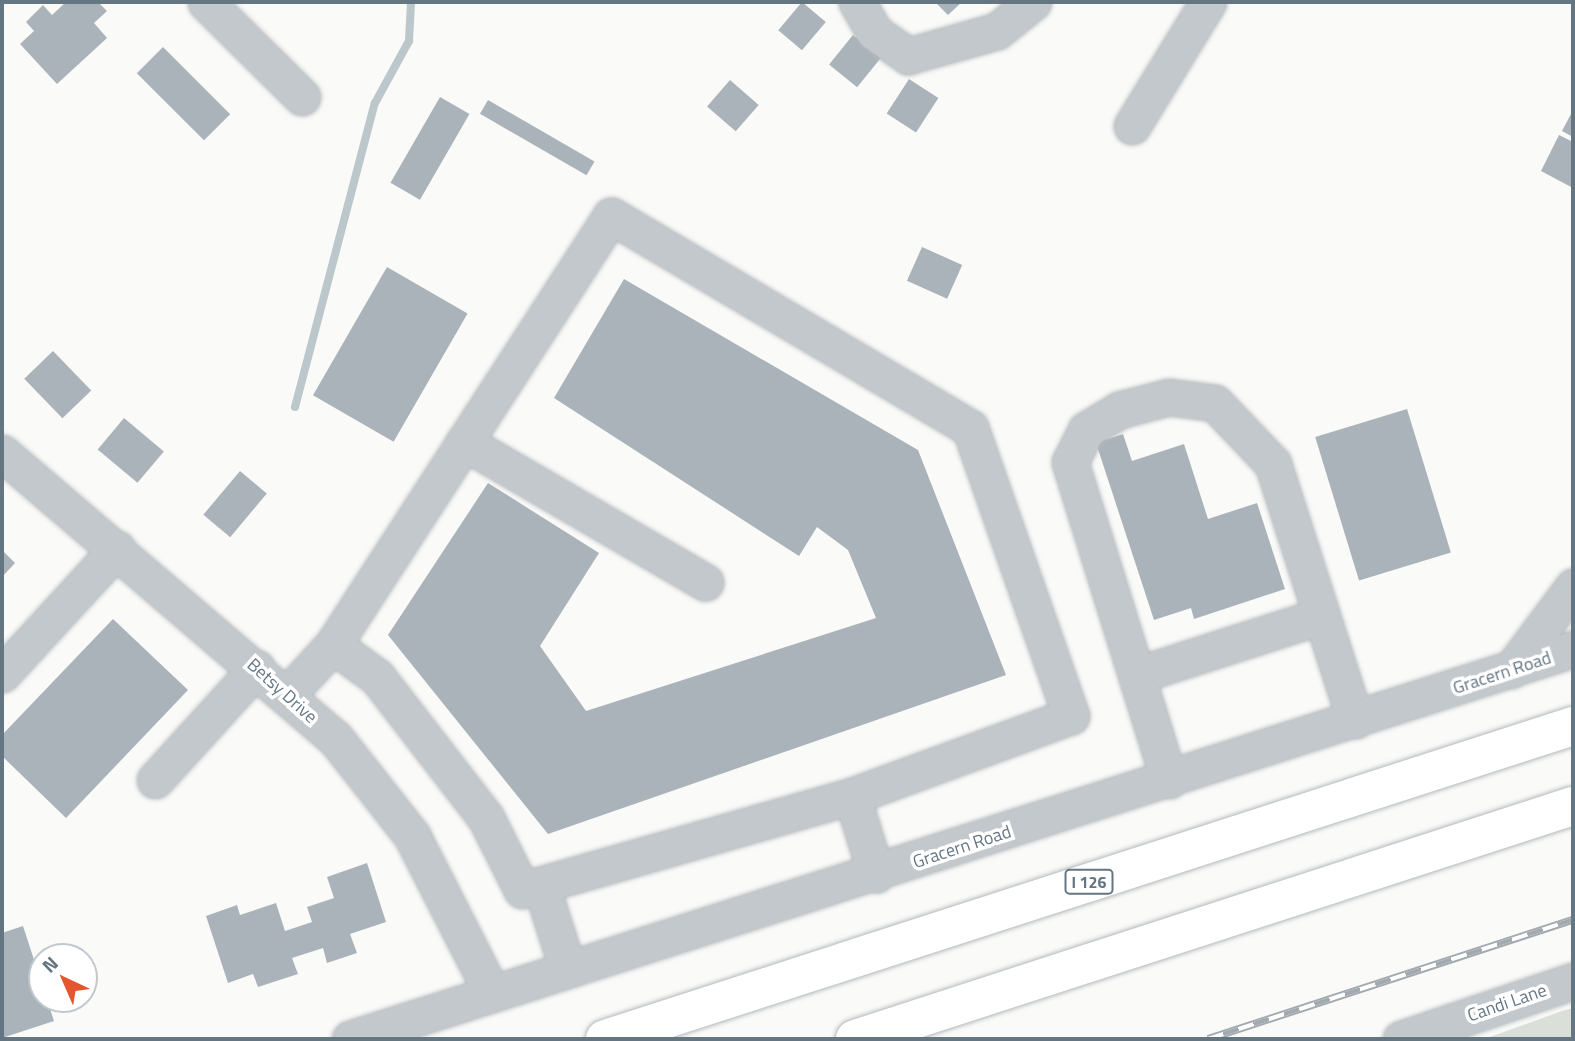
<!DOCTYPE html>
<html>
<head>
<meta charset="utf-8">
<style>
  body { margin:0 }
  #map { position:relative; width:1575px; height:1041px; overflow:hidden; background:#fafaf8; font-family:"Titillium Web",sans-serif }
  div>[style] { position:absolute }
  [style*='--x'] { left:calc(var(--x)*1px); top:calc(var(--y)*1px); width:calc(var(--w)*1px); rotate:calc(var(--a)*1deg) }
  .green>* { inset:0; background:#dadfd7 }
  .stream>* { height:8px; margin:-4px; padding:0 4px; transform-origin:4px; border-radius:4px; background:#bbc7cb }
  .building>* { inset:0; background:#aab3b9; transform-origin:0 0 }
  .roads { filter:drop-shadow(0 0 2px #b4b9bd) drop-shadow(0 0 2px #b4b9bd) }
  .minor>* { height:35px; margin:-17.5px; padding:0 17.5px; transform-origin:17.5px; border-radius:17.5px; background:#c3c8cc }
  .highway>* { height:38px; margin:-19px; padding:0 19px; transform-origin:19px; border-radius:19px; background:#fff }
  .rail>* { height:8px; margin-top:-4px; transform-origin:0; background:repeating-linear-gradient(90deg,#fff 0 16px,#a2aab0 0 32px); box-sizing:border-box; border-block:2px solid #a2aab0 }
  span { translate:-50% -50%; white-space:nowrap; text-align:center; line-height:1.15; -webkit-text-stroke:7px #fff; paint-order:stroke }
  .shield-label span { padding:2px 5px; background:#fff; border:2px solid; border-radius:5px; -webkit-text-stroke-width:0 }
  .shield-label { font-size:16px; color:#657683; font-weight:700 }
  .street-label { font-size:18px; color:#657683 }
  .frame { position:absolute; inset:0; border:4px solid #657683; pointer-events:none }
  .north { position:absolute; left:28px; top:943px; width:70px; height:70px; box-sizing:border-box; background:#fff; border:2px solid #c1c8cd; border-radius:50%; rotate:316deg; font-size:19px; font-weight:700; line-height:28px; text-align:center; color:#657683 }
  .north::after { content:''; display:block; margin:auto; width:24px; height:32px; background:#e4572e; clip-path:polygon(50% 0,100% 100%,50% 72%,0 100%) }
</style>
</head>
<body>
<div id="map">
  <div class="green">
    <i style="clip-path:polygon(1573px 1008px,1573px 1039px,1484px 1039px,1562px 1011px)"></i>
  </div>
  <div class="stream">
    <i style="--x:295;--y:407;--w:314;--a:-75.3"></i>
    <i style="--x:375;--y:103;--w:71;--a:-61.3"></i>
    <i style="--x:409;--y:41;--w:39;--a:-87"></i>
  </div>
  <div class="building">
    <i style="clip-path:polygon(66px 2px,98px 2px,107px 11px,94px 23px,107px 38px,57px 84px,20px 44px,34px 31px,26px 22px,43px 5px,52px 15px)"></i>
    <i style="left:802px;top:2px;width:31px;height:37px;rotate:40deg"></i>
    <i style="clip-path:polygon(935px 2px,962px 2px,948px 15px)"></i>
    <i style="left:853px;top:35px;width:36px;height:38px;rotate:39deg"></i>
    <i style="left:163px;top:47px;width:95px;height:37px;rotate:45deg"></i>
    <i style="left:909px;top:79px;width:35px;height:41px;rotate:33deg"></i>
    <i style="left:730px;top:80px;width:38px;height:35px;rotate:41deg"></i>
    <i style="left:440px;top:97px;width:34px;height:99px;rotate:30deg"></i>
    <i style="left:488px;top:100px;width:123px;height:16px;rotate:30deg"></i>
    <i style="clip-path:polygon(1573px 110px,1573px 137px,1562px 131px)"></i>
    <i style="clip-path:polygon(1559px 135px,1573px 142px,1573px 188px,1541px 171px)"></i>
    <i style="left:922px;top:247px;width:44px;height:37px;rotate:24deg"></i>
    <i style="left:387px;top:267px;width:93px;height:148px;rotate:30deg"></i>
    <i style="clip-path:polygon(624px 279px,918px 450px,1006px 675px,548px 834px,388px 635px,488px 483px,599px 553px,540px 646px,586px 711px,876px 618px,848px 550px,817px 527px,799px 556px,554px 398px)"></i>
    <i style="left:53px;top:351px;width:55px;height:40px;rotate:46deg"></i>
    <i style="left:1407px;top:409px;width:150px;height:96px;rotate:73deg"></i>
    <i style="left:124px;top:418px;width:52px;height:41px;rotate:40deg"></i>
    <i style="clip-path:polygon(1123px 434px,1132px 461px,1184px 444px,1208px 519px,1257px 503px,1285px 589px,1194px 619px,1191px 608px,1154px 620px,1096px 443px)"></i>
    <i style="left:240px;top:471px;width:35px;height:57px;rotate:40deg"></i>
    <i style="clip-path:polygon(2px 550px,15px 563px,2px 577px)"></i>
    <i style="clip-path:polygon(113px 619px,188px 690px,66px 818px,2px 756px,2px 735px)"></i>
    <i style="clip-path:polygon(367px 863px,386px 922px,350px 934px,357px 953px,327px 963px,323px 948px,292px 958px,298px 974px,258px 987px,253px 974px,228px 983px,206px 916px,237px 905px,240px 915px,276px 903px,285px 931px,312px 922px,307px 907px,334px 898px,327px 877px)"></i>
    <i style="clip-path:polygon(23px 926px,54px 1021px,2px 1038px,2px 933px)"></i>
  </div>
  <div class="roads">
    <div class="minor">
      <i style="--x:206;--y:2;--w:135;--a:44.7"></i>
      <i style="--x:857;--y:2;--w:34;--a:60"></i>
      <i style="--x:874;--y:32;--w:42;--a:35.2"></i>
      <i style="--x:908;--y:56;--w:92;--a:-15.7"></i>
      <i style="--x:997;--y:31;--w:46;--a:-38.9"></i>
      <i style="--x:1132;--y:126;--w:145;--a:-58.5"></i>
      <i style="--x:464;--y:442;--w:279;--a:30.2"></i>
      <i style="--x:2;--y:453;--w:438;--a:40.6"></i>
      <i style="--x:335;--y:738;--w:125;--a:51.8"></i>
      <i style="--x:412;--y:836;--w:172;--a:63"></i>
      <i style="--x:1511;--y:670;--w:104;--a:-53.2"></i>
      <i style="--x:2;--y:674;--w:170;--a:-47.4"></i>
      <i style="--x:1137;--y:675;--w:193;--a:-17.8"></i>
      <i style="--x:287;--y:695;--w:68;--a:-47.4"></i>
      <i style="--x:155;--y:780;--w:151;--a:-47.7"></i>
      <i style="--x:1169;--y:780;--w:333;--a:-107.3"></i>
      <i style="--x:1070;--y:462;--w:36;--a:-63"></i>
      <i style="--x:1086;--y:430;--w:39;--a:-31"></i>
      <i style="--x:1119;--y:410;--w:52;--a:-14.6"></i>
      <i style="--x:1169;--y:397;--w:46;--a:7.4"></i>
      <i style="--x:1215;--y:403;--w:84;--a:46.4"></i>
      <i style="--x:1273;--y:464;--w:269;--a:72.2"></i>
      <i style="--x:852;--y:796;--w:233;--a:-20.1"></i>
      <i style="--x:1071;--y:716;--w:305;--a:-109.3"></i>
      <i style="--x:970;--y:428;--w:417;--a:-149.4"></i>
      <i style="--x:611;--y:216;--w:511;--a:122.94"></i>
      <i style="--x:333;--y:645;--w:54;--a:36"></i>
      <i style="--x:377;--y:677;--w:178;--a:52.3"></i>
      <i style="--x:486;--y:818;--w:80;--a:63.4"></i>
      <i style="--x:522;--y:890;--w:343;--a:-15.9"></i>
      <i style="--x:852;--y:796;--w:82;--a:72.9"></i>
      <i style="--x:541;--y:885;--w:86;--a:72.4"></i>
      <i style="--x:350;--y:1039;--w:1284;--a:-17.69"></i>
      <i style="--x:1401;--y:1039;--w:182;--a:-18.6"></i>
    </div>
    <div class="highway">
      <i style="--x:605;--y:1039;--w:1017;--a:-17.92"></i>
      <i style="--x:855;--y:1039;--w:755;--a:-17.98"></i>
    </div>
  </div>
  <div class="rail">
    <i style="--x:1208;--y:1039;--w:384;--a:-18.1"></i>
  </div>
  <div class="shield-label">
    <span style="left:1089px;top:882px">I 126</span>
  </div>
  <div class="street-label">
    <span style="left:1502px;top:673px;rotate:-18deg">Gracern Road</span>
    <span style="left:282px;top:691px;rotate:42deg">Betsy Drive</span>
    <span style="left:962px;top:847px;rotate:-18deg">Gracern Road</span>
    <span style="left:1507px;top:1003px;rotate:-19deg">Candi Lane</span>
  </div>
  <div class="frame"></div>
  <div class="north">N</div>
</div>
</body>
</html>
